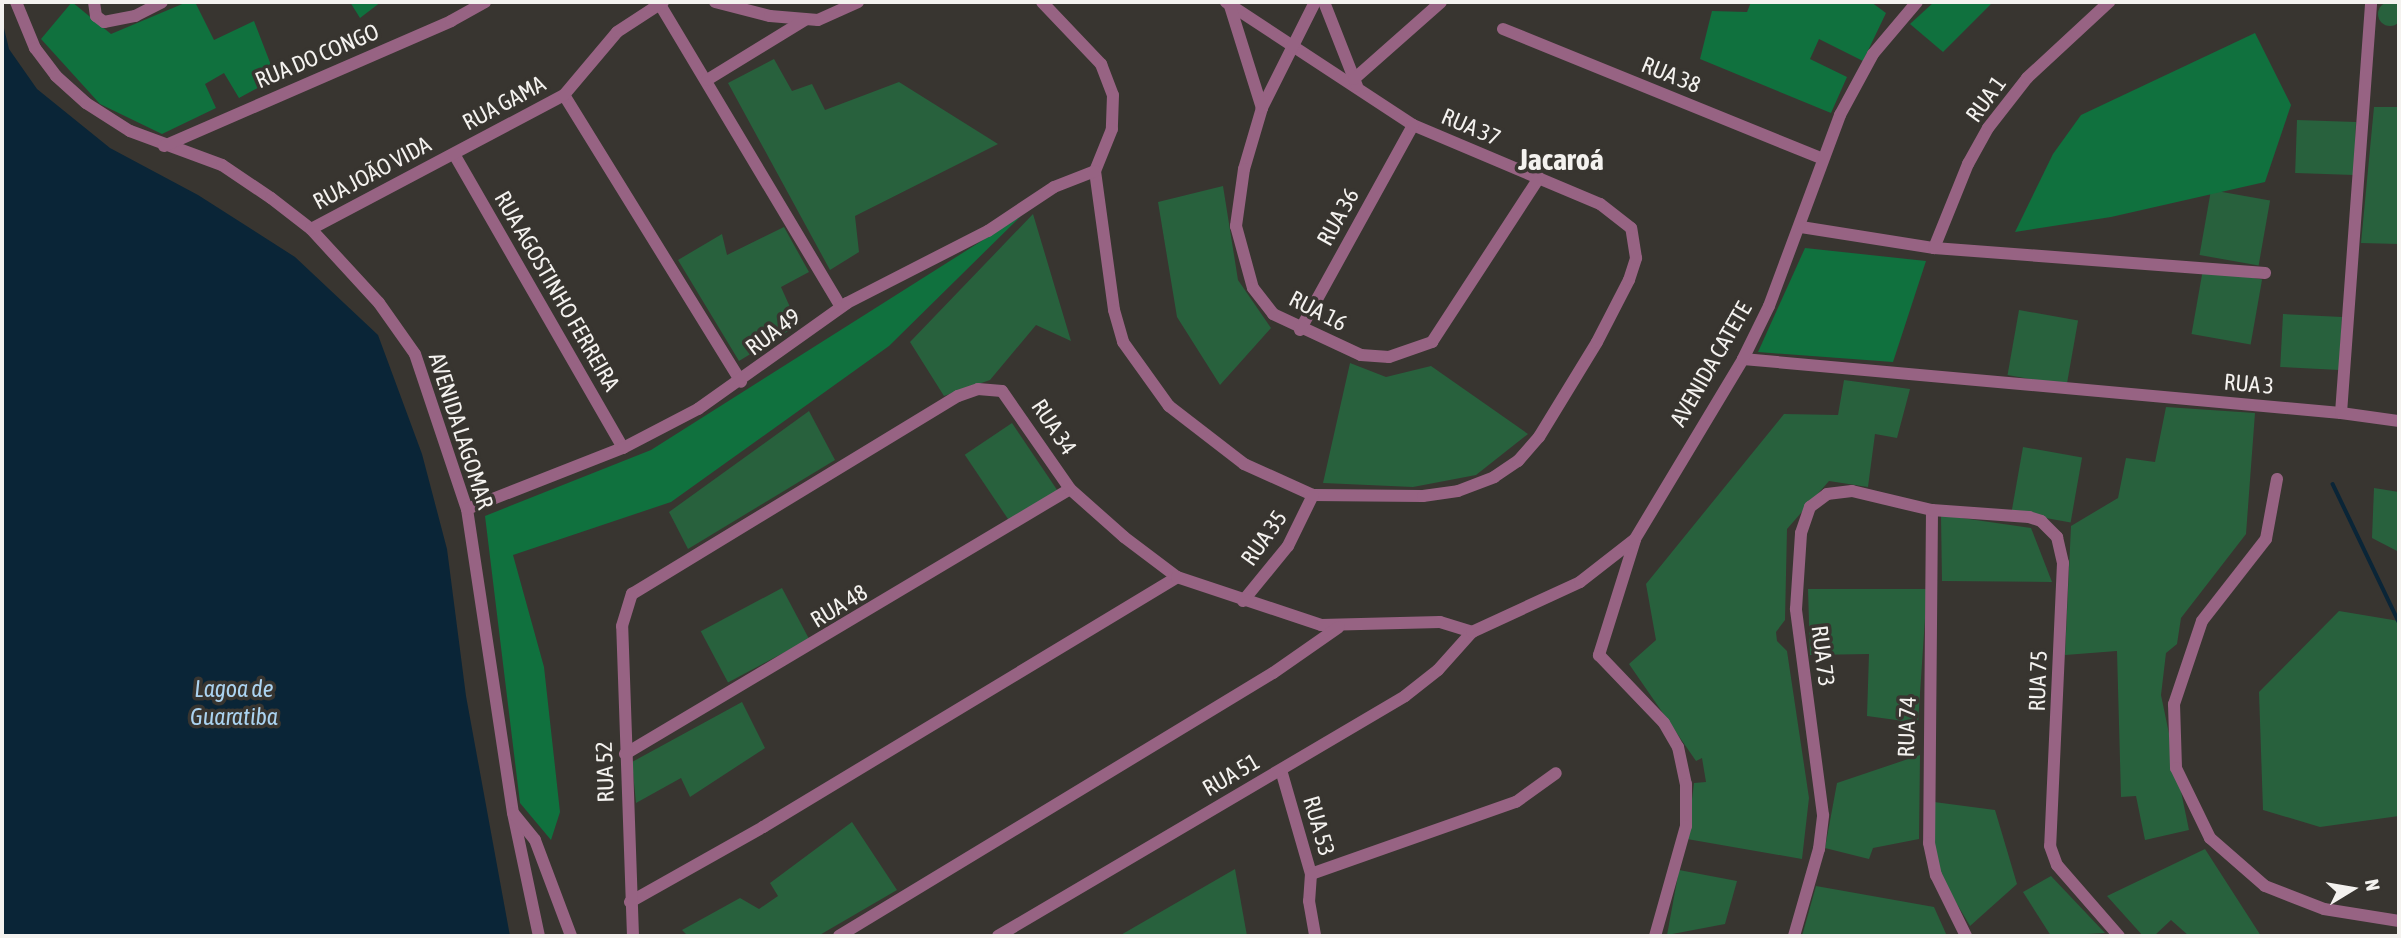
<!DOCTYPE html>
<html>
<head>
<meta charset="utf-8">
<style>
  body { margin:0 }
  #map { position:relative; width:2401px; height:938px; overflow:hidden; background:#383530; font-family:"Asap Condensed",sans-serif }
  div>[style] { position:absolute }
  [style*='--x'] { left:calc(var(--x)*1px); top:calc(var(--y)*1px); width:calc(var(--w)*1px); rotate:calc(var(--a)*1deg) }
  .green>* { inset:0; background:#28613d; transform-origin:0 0 }
  .round { border-radius:50% }
  .forest>* { inset:0; background:#10713e }
  .water>* { inset:0; background:#0a2537 }
  .stream>* { height:3.5px; margin:-1.75px; padding:0 1.75px; transform-origin:1.75px; border-radius:1.75px; background:#0a2537 }
  .minor>* { height:12px; margin:-6px; padding:0 6px; transform-origin:6px; border-radius:6px; background:#976383 }
  span { translate:-50% -50%; white-space:nowrap; text-align:center; line-height:1.15; -webkit-text-stroke:7px #383530; paint-order:stroke }
  .street-label { font-size:23px; color:#f4f2ef }
  .water-label { font-size:24px; color:#abd3f0; font-style:italic }
  .district-label { font-size:30px; color:#f4f2ef; font-weight:700 }
  .frame { position:absolute; inset:0; border:4px solid #f4f2ef; pointer-events:none }
  .north { position:absolute; left:2317px; top:854px; width:70px; height:70px; -webkit-text-stroke:5px #383530; paint-order:stroke; rotate:79deg; font-size:19px; font-weight:700; line-height:28px; text-align:center; color:#f4f2ef }
  .north::after { content:''; display:block; margin:auto; width:24px; height:32px; background:#f4f2ef; clip-path:polygon(50% 0,100% 100%,50% 72%,0 100%) }
</style>
</head>
<body>
<div id="map">
  <div class="green">
    <i class="round" style="left:2378px;top:2px;width:24px;height:24px"></i>
    <i style="clip-path:polygon(774px 59px,792px 91px,812px 84px,825px 110px,899px 82px,998px 144px,855px 216px,859px 252px,830px 270px,728px 83px)"></i>
    <i style="clip-path:polygon(2374px 107px,2399px 107px,2399px 244px,2361px 243px)"></i>
    <i style="left:2297px;top:120px;width:59px;height:53px;rotate:2deg"></i>
    <i style="clip-path:polygon(1223px 186px,1238px 280px,1271px 328px,1220px 385px,1177px 317px,1158px 202px)"></i>
    <i style="left:2211px;top:190px;width:60px;height:66px;rotate:10deg"></i>
    <i style="clip-path:polygon(1033px 214px,1071px 341px,1036px 325px,990px 380px,944px 396px,910px 342px)"></i>
    <i style="clip-path:polygon(784px 227px,809px 272px,781px 287px,798px 325px,739px 361px,678px 260px,722px 234px,727px 255px)"></i>
    <i style="left:2203px;top:269px;width:60px;height:66px;rotate:10deg"></i>
    <i style="left:2019px;top:310px;width:60px;height:66px;rotate:10deg"></i>
    <i style="left:2283px;top:314px;width:59px;height:53px;rotate:3deg"></i>
    <i style="clip-path:polygon(1350px 363px,1386px 377px,1431px 366px,1528px 434px,1476px 475px,1413px 487px,1323px 483px)"></i>
    <i style="clip-path:polygon(1844px 380px,1910px 389px,1897px 438px,1875px 434px,1868px 487px,1829px 481px,1787px 529px,1785px 620px,1776px 632px,1777px 641px,1787px 651px,1809px 798px,1802px 859px,1687px 839px,1694px 783px,1706px 782px,1702px 758px,1696px 761px,1629px 664px,1656px 640px,1646px 584px,1784px 414px,1838px 415px)"></i>
    <i style="clip-path:polygon(2166px 407px,2255px 413px,2246px 534px,2181px 618px,2177px 644px,2166px 653px,2161px 695px,2189px 830px,2145px 840px,2136px 796px,2121px 797px,2117px 651px,2065px 655px,2071px 526px,2118px 498px,2126px 458px,2155px 462px)"></i>
    <i style="clip-path:polygon(809px 411px,835px 460px,688px 549px,669px 512px)"></i>
    <i style="left:1012px;top:423px;width:81px;height:57px;rotate:56deg"></i>
    <i style="left:2023px;top:447px;width:60px;height:66px;rotate:10deg"></i>
    <i style="clip-path:polygon(2374px 488px,2399px 492px,2399px 552px,2372px 538px)"></i>
    <i style="clip-path:polygon(1941px 515px,2031px 528px,2052px 582px,1942px 581px)"></i>
    <i style="left:782px;top:588px;width:58px;height:92px;rotate:62deg"></i>
    <i style="clip-path:polygon(1808px 589px,1927px 589px,1918px 723px,1867px 716px,1869px 654px,1810px 655px)"></i>
    <i style="clip-path:polygon(2339px 611px,2399px 621px,2399px 816px,2320px 827px,2263px 810px,2259px 692px)"></i>
    <i style="clip-path:polygon(742px 702px,765px 748px,690px 797px,681px 778px,636px 803px,632px 762px)"></i>
    <i style="clip-path:polygon(1920px 755px,1919px 839px,1873px 848px,1869px 859px,1825px 848px,1837px 783px)"></i>
    <i style="clip-path:polygon(1934px 802px,1995px 810px,2017px 884px,1970px 926px,1935px 867px)"></i>
    <i style="clip-path:polygon(852px 822px,897px 890px,818px 936px,688px 936px,682px 930px,740px 898px,759px 909px,778px 896px,770px 883px)"></i>
    <i style="clip-path:polygon(2205px 849px,2261px 936px,2189px 936px,2171px 920px,2154px 936px,2143px 936px,2107px 896px)"></i>
    <i style="clip-path:polygon(1235px 869px,1247px 936px,1119px 936px)"></i>
    <i style="clip-path:polygon(1679px 870px,1737px 881px,1725px 924px,1667px 935px)"></i>
    <i style="clip-path:polygon(2051px 876px,2105px 933px,2051px 936px,2023px 892px)"></i>
    <i style="clip-path:polygon(1816px 886px,1934px 907px,1947px 936px,1802px 936px)"></i>
  </div>
  <div class="forest">
    <i style="clip-path:polygon(72px 2px,111px 34px,187px 2px,195px 2px,214px 40px,254px 21px,276px 78px,239px 98px,224px 73px,205px 84px,216px 108px,162px 134px,100px 104px,41px 39px)"></i>
    <i style="clip-path:polygon(350px 2px,381px 2px,360px 18px)"></i>
    <i style="clip-path:polygon(1751px 2px,1871px 2px,1886px 13px,1863px 61px,1819px 39px,1810px 59px,1847px 77px,1831px 113px,1700px 59px,1712px 11px,1747px 12px)"></i>
    <i style="clip-path:polygon(1934px 2px,1993px 2px,1943px 52px,1910px 24px)"></i>
    <i style="clip-path:polygon(2255px 33px,2291px 105px,2265px 182px,2111px 217px,2015px 232px,2053px 154px,2081px 115px)"></i>
    <i style="clip-path:polygon(1021px 216px,889px 346px,671px 502px,513px 555px,544px 667px,560px 812px,551px 840px,520px 803px,485px 516px,651px 450px)"></i>
    <i style="clip-path:polygon(1805px 248px,1926px 261px,1893px 362px,1758px 352px)"></i>
  </div>
  <div class="water">
    <i style="clip-path:polygon(2px 20px,9px 49px,37px 89px,110px 148px,198px 195px,295px 257px,378px 335px,422px 454px,447px 549px,466px 696px,510px 936px,2px 936px)"></i>
  </div>
  <div class="stream">
    <i style="--x:2333;--y:484;--w:153;--a:64.4"></i>
  </div>
  <div class="minor">
    <i style="--x:16;--y:2;--w:50;--a:67.6"></i>
    <i style="--x:35;--y:48;--w:35;--a:53"></i>
    <i style="--x:56;--y:76;--w:40;--a:42"></i>
    <i style="--x:86;--y:103;--w:52;--a:32.5"></i>
    <i style="--x:130;--y:131;--w:98;--a:20.3"></i>
    <i style="--x:222;--y:165;--w:59;--a:34"></i>
    <i style="--x:271;--y:198;--w:51;--a:37.8"></i>
    <i style="--x:311;--y:229;--w:100;--a:47.4"></i>
    <i style="--x:379;--y:303;--w:62;--a:54.8"></i>
    <i style="--x:415;--y:354;--w:163;--a:71.5"></i>
    <i style="--x:467;--y:509;--w:307;--a:81.4"></i>
    <i style="--x:513;--y:813;--w:126;--a:78.1"></i>
    <i style="--x:94;--y:2;--w:14;--a:82"></i>
    <i style="--x:96;--y:16;--w:10;--a:37"></i>
    <i style="--x:104;--y:22;--w:32;--a:-11"></i>
    <i style="--x:135;--y:16;--w:30;--a:-27"></i>
    <i style="--x:715;--y:2;--w:57;--a:14.3"></i>
    <i style="--x:770;--y:16;--w:48;--a:4.8"></i>
    <i style="--x:818;--y:20;--w:44;--a:-24.2"></i>
    <i style="--x:1042;--y:2;--w:86;--a:46.4"></i>
    <i style="--x:1101;--y:64;--w:33;--a:69"></i>
    <i style="--x:1113;--y:95;--w:34;--a:92"></i>
    <i style="--x:1112;--y:129;--w:45;--a:112"></i>
    <i style="--x:1095;--y:171;--w:140;--a:82.2"></i>
    <i style="--x:1114;--y:310;--w:33;--a:74"></i>
    <i style="--x:1123;--y:342;--w:79;--a:54.3"></i>
    <i style="--x:1169;--y:406;--w:95;--a:37.7"></i>
    <i style="--x:1244;--y:464;--w:76;--a:24.2"></i>
    <i style="--x:1313;--y:495;--w:110;--a:0.5"></i>
    <i style="--x:1423;--y:496;--w:35;--a:-8"></i>
    <i style="--x:1458;--y:491;--w:39;--a:-21"></i>
    <i style="--x:1494;--y:477;--w:29;--a:-34"></i>
    <i style="--x:1518;--y:461;--w:32;--a:-49"></i>
    <i style="--x:1539;--y:437;--w:111;--a:-58.6"></i>
    <i style="--x:1597;--y:342;--w:70;--a:-62.7"></i>
    <i style="--x:1629;--y:280;--w:23;--a:-72"></i>
    <i style="--x:1636;--y:258;--w:30;--a:-99"></i>
    <i style="--x:1631;--y:228;--w:39;--a:-142"></i>
    <i style="--x:1600;--y:204;--w:203;--a:-157.1"></i>
    <i style="--x:1413;--y:125;--w:224;--a:-146.7"></i>
    <i style="--x:1315;--y:2;--w:119;--a:116.6"></i>
    <i style="--x:1262;--y:108;--w:64;--a:106.4"></i>
    <i style="--x:1244;--y:169;--w:58;--a:98"></i>
    <i style="--x:1236;--y:226;--w:64;--a:74.7"></i>
    <i style="--x:1253;--y:288;--w:33;--a:52"></i>
    <i style="--x:1273;--y:314;--w:97;--a:25"></i>
    <i style="--x:1361;--y:355;--w:28;--a:4"></i>
    <i style="--x:1389;--y:357;--w:46;--a:-19.2"></i>
    <i style="--x:1432;--y:342;--w:196;--a:-56.9"></i>
    <i style="--x:1324;--y:2;--w:90;--a:68.6"></i>
    <i style="--x:659;--y:3;--w:354;--a:59.1"></i>
    <i style="--x:1230;--y:6;--w:107;--a:72.6"></i>
    <i style="--x:1503;--y:29;--w:345;--a:22.1"></i>
    <i style="--x:1354;--y:79;--w:116;--a:-41.5"></i>
    <i style="--x:707;--y:80;--w:115;--a:-31.5"></i>
    <i style="--x:564;--y:95;--w:337;--a:58.3"></i>
    <i style="--x:164;--y:146;--w:313;--a:-23.5"></i>
    <i style="--x:451;--y:21;--w:39;--a:-29"></i>
    <i style="--x:454;--y:154;--w:339;--a:60.1"></i>
    <i style="--x:1801;--y:227;--w:135;--a:9"></i>
    <i style="--x:1934;--y:248;--w:332;--a:4.3"></i>
    <i style="--x:311;--y:229;--w:286;--a:-27.9"></i>
    <i style="--x:564;--y:95;--w:82;--a:-49.9"></i>
    <i style="--x:617;--y:32;--w:55;--a:-33.1"></i>
    <i style="--x:1934;--y:248;--w:91;--a:-68"></i>
    <i style="--x:1968;--y:164;--w:41;--a:-60.9"></i>
    <i style="--x:1988;--y:128;--w:63;--a:-52"></i>
    <i style="--x:2027;--y:78;--w:112;--a:-42.8"></i>
    <i style="--x:1300;--y:330;--w:234;--a:-61.1"></i>
    <i style="--x:1743;--y:359;--w:600;--a:5.16"></i>
    <i style="--x:2341;--y:413;--w:412;--a:-85.8"></i>
    <i style="--x:2341;--y:413;--w:59;--a:7.9"></i>
    <i style="--x:2277;--y:479;--w:61;--a:100.4"></i>
    <i style="--x:2266;--y:539;--w:104;--a:128"></i>
    <i style="--x:2202;--y:621;--w:88;--a:108.6"></i>
    <i style="--x:2174;--y:704;--w:64;--a:88.2"></i>
    <i style="--x:2176;--y:768;--w:78;--a:64.1"></i>
    <i style="--x:2210;--y:838;--w:73;--a:41.1"></i>
    <i style="--x:2265;--y:886;--w:63;--a:21.3"></i>
    <i style="--x:2324;--y:909;--w:76;--a:9.1"></i>
    <i style="--x:467;--y:509;--w:168;--a:-21.4"></i>
    <i style="--x:623;--y:448;--w:85;--a:-27.5"></i>
    <i style="--x:698;--y:409;--w:183;--a:-35.4"></i>
    <i style="--x:847;--y:303;--w:158;--a:-27.1"></i>
    <i style="--x:988;--y:231;--w:79;--a:-33.7"></i>
    <i style="--x:1054;--y:187;--w:44;--a:-21.3"></i>
    <i style="--x:1932;--y:510;--w:333;--a:90.5"></i>
    <i style="--x:1929;--y:843;--w:33;--a:78"></i>
    <i style="--x:1936;--y:875;--w:68;--a:63.8"></i>
    <i style="--x:1635;--y:540;--w:121;--a:107.4"></i>
    <i style="--x:1599;--y:655;--w:94;--a:46.3"></i>
    <i style="--x:1664;--y:723;--w:28;--a:60"></i>
    <i style="--x:1678;--y:747;--w:38;--a:78"></i>
    <i style="--x:1686;--y:784;--w:42;--a:90"></i>
    <i style="--x:1686;--y:826;--w:114;--a:105.7"></i>
    <i style="--x:1243;--y:601;--w:71;--a:-50.7"></i>
    <i style="--x:1288;--y:546;--w:57;--a:-63.9"></i>
    <i style="--x:625;--y:754;--w:518;--a:-30.77"></i>
    <i style="--x:1281;--y:770;--w:108;--a:73.9"></i>
    <i style="--x:1311;--y:874;--w:27;--a:94"></i>
    <i style="--x:1309;--y:901;--w:36;--a:80"></i>
    <i style="--x:514;--y:814;--w:33;--a:51"></i>
    <i style="--x:535;--y:840;--w:103;--a:69.4"></i>
    <i style="--x:1311;--y:874;--w:217;--a:-19.4"></i>
    <i style="--x:1516;--y:802;--w:49;--a:-35.9"></i>
    <i style="--x:630;--y:902;--w:153;--a:-29.4"></i>
    <i style="--x:763;--y:827;--w:484;--a:-31.1"></i>
    <i style="--x:633;--y:936;--w:310;--a:-92"></i>
    <i style="--x:622;--y:626;--w:34;--a:-73"></i>
    <i style="--x:632;--y:594;--w:381;--a:-31.3"></i>
    <i style="--x:958;--y:396;--w:21;--a:-19"></i>
    <i style="--x:978;--y:389;--w:24;--a:5"></i>
    <i style="--x:1002;--y:391;--w:119;--a:55.2"></i>
    <i style="--x:1070;--y:489;--w:72;--a:41.6"></i>
    <i style="--x:1124;--y:537;--w:66;--a:37"></i>
    <i style="--x:1177;--y:577;--w:152;--a:18.4"></i>
    <i style="--x:1321;--y:625;--w:119;--a:-1.4"></i>
    <i style="--x:1440;--y:622;--w:34;--a:17"></i>
    <i style="--x:839;--y:936;--w:507;--a:-31.22"></i>
    <i style="--x:1273;--y:673;--w:80;--a:-34.9"></i>
    <i style="--x:998;--y:936;--w:472;--a:-30.5"></i>
    <i style="--x:1405;--y:696;--w:42;--a:-38.2"></i>
    <i style="--x:1438;--y:670;--w:51;--a:-48.2"></i>
    <i style="--x:1472;--y:632;--w:119;--a:-24.8"></i>
    <i style="--x:1580;--y:582;--w:70;--a:-38"></i>
    <i style="--x:1635;--y:539;--w:210;--a:-59"></i>
    <i style="--x:1743;--y:359;--w:59;--a:-63.9"></i>
    <i style="--x:1769;--y:306;--w:204;--a:-69.6"></i>
    <i style="--x:1840;--y:115;--w:69;--a:-61.6"></i>
    <i style="--x:1873;--y:54;--w:68;--a:-49.8"></i>
    <i style="--x:1794;--y:936;--w:91;--a:-74"></i>
    <i style="--x:1819;--y:849;--w:34;--a:-83"></i>
    <i style="--x:1823;--y:815;--w:208;--a:-97.5"></i>
    <i style="--x:1796;--y:609;--w:76;--a:-86.2"></i>
    <i style="--x:1801;--y:533;--w:28;--a:-71"></i>
    <i style="--x:1810;--y:507;--w:21;--a:-37"></i>
    <i style="--x:1827;--y:494;--w:25;--a:-7"></i>
    <i style="--x:1852;--y:491;--w:82;--a:13.4"></i>
    <i style="--x:1932;--y:510;--w:97;--a:4.1"></i>
    <i style="--x:2029;--y:517;--w:13;--a:18"></i>
    <i style="--x:2041;--y:521;--w:23;--a:45"></i>
    <i style="--x:2057;--y:537;--w:27;--a:77"></i>
    <i style="--x:2063;--y:563;--w:283;--a:92.6"></i>
    <i style="--x:2050;--y:846;--w:20;--a:70"></i>
    <i style="--x:2057;--y:865;--w:94;--a:48.9"></i>
  </div>
  <div class="street-label">
    <span style="left:317px;top:56px;rotate:-23deg">RUA DO CONGO</span>
    <span style="left:1671px;top:75px;rotate:22deg">RUA 38</span>
    <span style="left:1986px;top:99px;rotate:-54deg">RUA 1</span>
    <span style="left:504px;top:103px;rotate:-28deg">RUA GAMA</span>
    <span style="left:1471px;top:127px;rotate:23deg">RUA 37</span>
    <span style="left:372px;top:173px;rotate:-28deg">RUA JOÃO VIDA</span>
    <span style="left:1338px;top:217px;rotate:-61deg">RUA 36</span>
    <span style="left:557px;top:291px;rotate:60deg">RUA AGOSTINHO FERREIRA</span>
    <span style="left:1318px;top:311px;rotate:27deg">RUA 16</span>
    <span style="left:773px;top:332px;rotate:-37deg">RUA 49</span>
    <span style="left:1711px;top:364px;rotate:-60deg">AVENIDA CATETE</span>
    <span style="left:2249px;top:384px;rotate:5deg">RUA 3</span>
    <span style="left:1054px;top:427px;rotate:56deg">RUA 34</span>
    <span style="left:461px;top:431px;rotate:72deg">AVENIDA LAGOMAR</span>
    <span style="left:1264px;top:538px;rotate:-55deg">RUA 35</span>
    <span style="left:839px;top:606px;rotate:-31deg">RUA 48</span>
    <span style="left:1823px;top:656px;rotate:83deg">RUA 73</span>
    <span style="left:2038px;top:681px;rotate:-88deg">RUA 75</span>
    <span style="left:1907px;top:727px;rotate:-88deg">RUA 74</span>
    <span style="left:605px;top:772px;rotate:-92deg">RUA 52</span>
    <span style="left:1231px;top:775px;rotate:-30deg">RUA 51</span>
    <span style="left:1319px;top:826px;rotate:74deg">RUA 53</span>
  </div>
  <div class="water-label">
    <span style="left:234px;top:703px">Lagoa de<br>Guaratiba</span>
  </div>
  <div class="district-label">
    <span style="left:1561px;top:159px">Jacaroá</span>
  </div>
  <div class="frame"></div>
  <div class="north">N</div>
</div>
</body>
</html>
